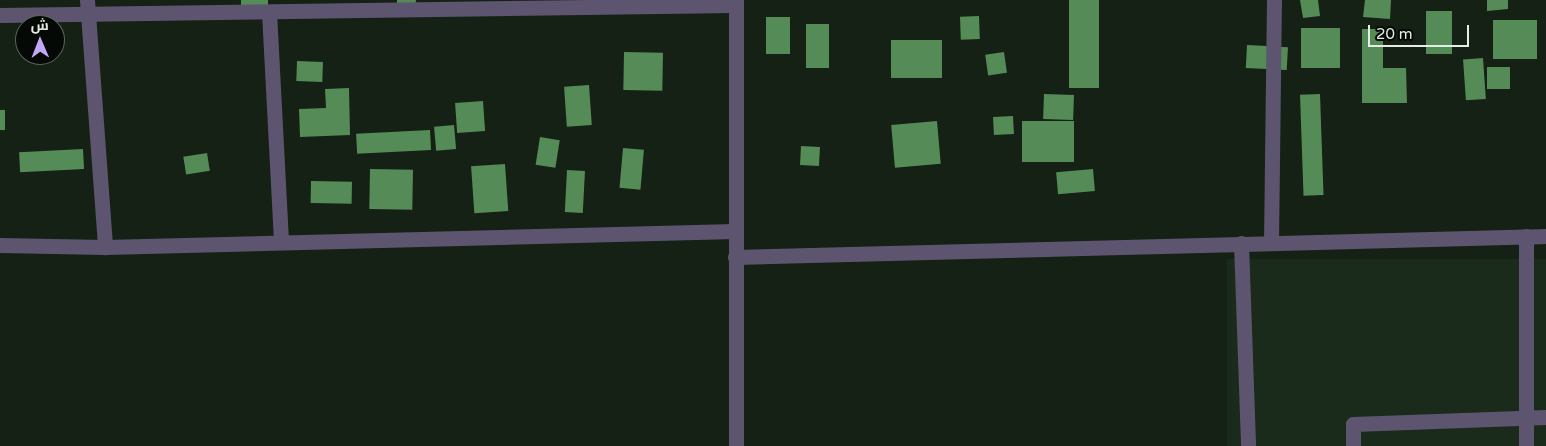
<!DOCTYPE html>
<html>
<head>
<meta charset="utf-8">
<style>
  body { margin:0 }
  #map { position:relative; width:1546px; height:446px; overflow:hidden; background:#152115; font-family:"Varela Round",Cairo,sans-serif }
  div>[style] { position:absolute }
  [style*='--x'] { left:calc(var(--x)*1px); top:calc(var(--y)*1px); width:calc(var(--w)*1px); rotate:calc(var(--a)*1deg) }
  .built>* { inset:0; background:#1a2b1b; transform-origin:0 0 }
  .building>* { inset:0; background:#558b57; transform-origin:0 0 }
  .minor>* { height:15px; margin:-7.5px; padding:0 7.5px; transform-origin:7.5px; border-radius:7.5px; background:#5d556f }
  span { translate:-50% -50%; white-space:nowrap; text-align:center; line-height:1.15; -webkit-text-stroke:4.5px #050905; paint-order:stroke }
  .north { position:absolute; left:15px; top:15px; width:50px; height:50px; box-sizing:border-box; background:#050905; border:1px solid #5f645f; border-radius:50%; rotate:359deg; font-size:14px; font-weight:700; line-height:20px; text-align:center; color:#e5ede5 }
  .north::after { content:''; display:block; margin:auto; width:18px; height:22px; background:#c0a8f4; clip-path:polygon(50% 0,100% 100%,50% 72%,0 100%) }
  .scale { position:absolute; left:1368px; top:25px; width:101px; height:22px; box-sizing:border-box; border:2px solid #e5ede5; border-top:0; padding-left:6px; font-size:15px; line-height:18px; white-space:nowrap; color:#e5ede5; -webkit-text-stroke:4px #050905; paint-order:stroke }
</style>
</head>
<body>
<div id="map">
  <div class="built">
    <i style="left:1546px;top:259px;width:187px;height:319px;rotate:90deg"></i>
  </div>
  <div class="building">
    <i style="left:241px;top:0;width:27px;height:13px"></i>
    <i style="clip-path:polygon(397px 0,416px 0,414px 13px,396px 12px)"></i>
    <i style="left:1069px;top:0;width:30px;height:88px"></i>
    <i style="clip-path:polygon(1300px 0,1318px 0,1320px 16px,1303px 18px)"></i>
    <i style="clip-path:polygon(1365px 0,1391px 0,1390px 19px,1363px 17px)"></i>
    <i style="clip-path:polygon(1487px 0,1508px 0,1508px 9px,1487px 11px)"></i>
    <i style="left:1426px;top:11px;width:26px;height:43px"></i>
    <i style="left:979px;top:16px;width:23px;height:19px;rotate:88deg"></i>
    <i style="left:766px;top:17px;width:24px;height:37px"></i>
    <i style="left:1493px;top:20px;width:44px;height:39px"></i>
    <i style="left:806px;top:24px;width:23px;height:44px"></i>
    <i style="left:1340px;top:28px;width:40px;height:39px;rotate:90deg"></i>
    <i style="clip-path:polygon(1362px 29px,1383px 29px,1383px 68px,1406px 68px,1407px 103px,1362px 103px)"></i>
    <i style="left:891px;top:40px;width:51px;height:38px"></i>
    <i style="left:1247px;top:45px;width:41px;height:23px;rotate:3deg"></i>
    <i style="left:624px;top:52px;width:39px;height:38px;rotate:1deg"></i>
    <i style="left:1004px;top:52px;width:21px;height:19px;rotate:82deg"></i>
    <i style="left:1483px;top:58px;width:41px;height:20px;rotate:86deg"></i>
    <i style="left:297px;top:61px;width:26px;height:20px;rotate:2deg"></i>
    <i style="left:1487px;top:67px;width:23px;height:22px"></i>
    <i style="left:589px;top:85px;width:40px;height:25px;rotate:86deg"></i>
    <i style="clip-path:polygon(349px 88px,350px 135px,300px 137px,299px 109px,326px 108px,325px 89px)"></i>
    <i style="left:1044px;top:94px;width:30px;height:25px;rotate:2deg"></i>
    <i style="left:1320px;top:94px;width:101px;height:20px;rotate:88deg"></i>
    <i style="left:483px;top:101px;width:30px;height:28px;rotate:86deg"></i>
    <i style="left:5px;top:110px;width:20px;height:5px;rotate:90deg"></i>
    <i style="left:1013px;top:116px;width:18px;height:20px;rotate:87deg"></i>
    <i style="left:937px;top:121px;width:43px;height:46px;rotate:85deg"></i>
    <i style="left:1022px;top:121px;width:52px;height:41px"></i>
    <i style="left:454px;top:125px;width:24px;height:20px;rotate:85deg"></i>
    <i style="left:430px;top:130px;width:20px;height:74px;rotate:87deg"></i>
    <i style="left:540px;top:137px;width:20px;height:28px;rotate:9deg"></i>
    <i style="left:801px;top:146px;width:19px;height:19px;rotate:3deg"></i>
    <i style="left:623px;top:148px;width:21px;height:40px;rotate:5deg"></i>
    <i style="left:83px;top:149px;width:20px;height:64px;rotate:87deg"></i>
    <i style="left:207px;top:153px;width:18px;height:24px;rotate:81deg"></i>
    <i style="left:505px;top:164px;width:47px;height:34px;rotate:86deg"></i>
    <i style="left:370px;top:169px;width:43px;height:40px;rotate:1deg"></i>
    <i style="left:1093px;top:169px;width:22px;height:37px;rotate:85deg"></i>
    <i style="left:567px;top:170px;width:18px;height:42px;rotate:3deg"></i>
    <i style="left:311px;top:181px;width:41px;height:22px;rotate:1deg"></i>
  </div>
  <div class="minor">
    <i style="--x:87;--y:0;--w:248;--a:85.8"></i>
    <i style="--x:736;--y:0;--w:446;--a:90"></i>
    <i style="--x:269;--y:12;--w:229;--a:87"></i>
    <i style="--x:0;--y:15;--w:735;--a:-0.78"></i>
    <i style="--x:1241;--y:243;--w:203;--a:88"></i>
    <i style="--x:1271;--y:243;--w:243;--a:-89.3"></i>
    <i style="--x:0;--y:245;--w:105;--a:1.1"></i>
    <i style="--x:105;--y:247;--w:630;--a:-1.45"></i>
    <i style="--x:735;--y:257;--w:811;--a:-1.48"></i>
    <i style="--x:1353;--y:446;--w:22;--a:-90"></i>
    <i style="--x:1353;--y:424;--w:193;--a:-2.1"></i>
    <i style="--x:1526;--y:446;--w:210;--a:-90"></i>
  </div>
  <div class="north">ش</div>
  <div class="scale">20 m</div>
</div>
</body>
</html>
